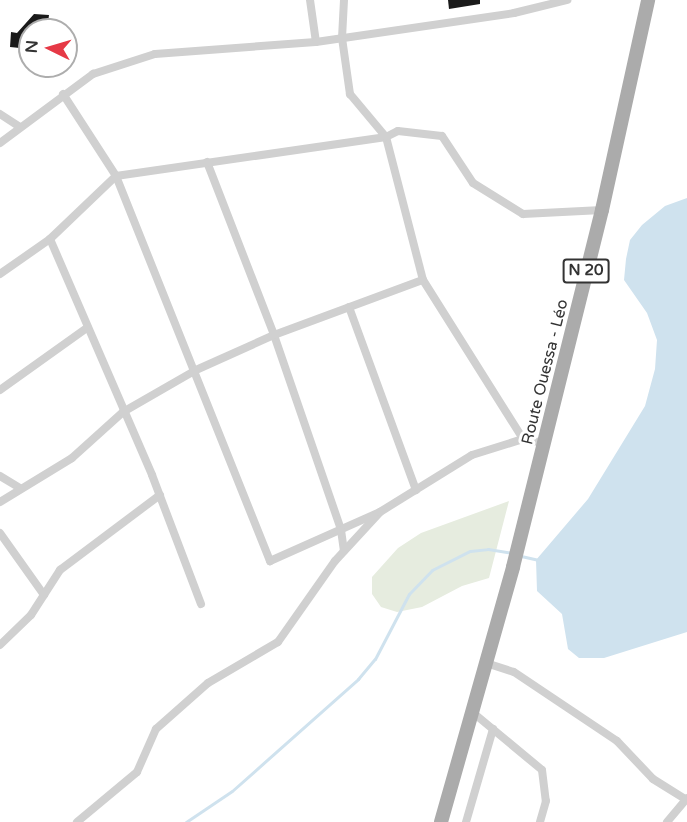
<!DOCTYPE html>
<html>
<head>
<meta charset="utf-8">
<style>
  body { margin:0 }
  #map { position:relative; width:687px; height:822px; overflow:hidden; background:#fff; font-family:"Varela Round",sans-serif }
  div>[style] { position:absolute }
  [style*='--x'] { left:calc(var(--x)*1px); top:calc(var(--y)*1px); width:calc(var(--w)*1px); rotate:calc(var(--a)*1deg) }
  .green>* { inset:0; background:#e6ecdf }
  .water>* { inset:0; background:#cfe2ee }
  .stream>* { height:3px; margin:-1.5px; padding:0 1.5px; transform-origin:1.5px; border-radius:1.5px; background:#cfe2ee }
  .building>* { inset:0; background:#1a1a1a }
  .street>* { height:8px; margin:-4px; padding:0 4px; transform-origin:4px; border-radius:4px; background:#d0d0d0 }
  .primary>* { height:14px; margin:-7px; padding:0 7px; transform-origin:7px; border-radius:7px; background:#ababab }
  span { translate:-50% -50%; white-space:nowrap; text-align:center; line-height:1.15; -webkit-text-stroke:6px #fff; paint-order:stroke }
  .shield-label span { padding:2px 4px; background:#fff; border:2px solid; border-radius:4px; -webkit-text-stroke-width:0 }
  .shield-label { font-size:15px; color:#333; font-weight:700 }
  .street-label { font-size:16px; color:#333 }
  .north { position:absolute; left:18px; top:18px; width:60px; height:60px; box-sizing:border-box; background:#fff; border:2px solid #adadad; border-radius:50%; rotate:275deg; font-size:16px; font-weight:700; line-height:24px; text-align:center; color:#333 }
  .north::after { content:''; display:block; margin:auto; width:21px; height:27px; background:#e63946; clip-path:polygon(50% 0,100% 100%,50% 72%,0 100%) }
</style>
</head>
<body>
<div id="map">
  <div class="green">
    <i style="clip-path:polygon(509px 501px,489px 578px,462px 586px,422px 607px,397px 612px,381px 607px,372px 594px,372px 577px,398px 548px,421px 533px)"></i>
  </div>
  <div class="water">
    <i style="clip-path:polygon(687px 198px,687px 632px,604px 658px,579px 658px,568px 649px,562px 614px,537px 591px,536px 560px,588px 499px,645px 406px,655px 369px,657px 340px,647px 313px,624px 280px,626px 259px,630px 240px,642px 225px,665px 206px)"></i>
  </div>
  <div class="stream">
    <i style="--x:521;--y:556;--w:17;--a:13"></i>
    <i style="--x:186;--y:822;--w:55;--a:-34"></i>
    <i style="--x:232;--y:791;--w:169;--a:-41.6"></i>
    <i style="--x:358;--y:679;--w:26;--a:-50"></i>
    <i style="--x:375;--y:659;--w:73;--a:-62.4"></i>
    <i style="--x:409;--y:594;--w:33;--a:-46"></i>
    <i style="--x:432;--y:570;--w:42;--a:-26.6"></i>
    <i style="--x:470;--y:551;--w:18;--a:-6"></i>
    <i style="--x:488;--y:549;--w:24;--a:9"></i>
  </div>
  <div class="building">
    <i style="clip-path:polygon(448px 0,480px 0,480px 4px,449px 9px)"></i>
    <i style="clip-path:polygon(34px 14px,49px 15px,47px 30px,30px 30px,30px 49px,10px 47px,11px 32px,17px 33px)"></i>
  </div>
  <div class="street">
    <i style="--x:310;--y:0;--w:42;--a:81.9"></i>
    <i style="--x:344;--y:0;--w:38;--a:93"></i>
    <i style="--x:342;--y:38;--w:57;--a:81.9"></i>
    <i style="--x:350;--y:94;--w:56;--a:50.1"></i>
    <i style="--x:386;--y:137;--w:148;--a:75.5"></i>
    <i style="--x:423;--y:280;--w:188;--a:57.8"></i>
    <i style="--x:523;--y:439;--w:21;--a:11"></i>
    <i style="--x:63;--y:94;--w:98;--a:57.1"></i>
    <i style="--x:116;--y:176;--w:415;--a:68.2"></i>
    <i style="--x:270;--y:561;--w:120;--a:-24"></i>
    <i style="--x:0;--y:114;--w:24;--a:33"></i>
    <i style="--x:0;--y:143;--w:116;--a:-36.6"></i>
    <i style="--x:93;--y:74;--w:65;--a:-17.9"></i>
    <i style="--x:155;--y:54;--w:161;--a:-4.3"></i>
    <i style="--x:316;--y:42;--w:200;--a:-8.3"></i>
    <i style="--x:514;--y:13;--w:55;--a:-13.8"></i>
    <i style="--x:207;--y:162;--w:186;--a:68.8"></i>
    <i style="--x:274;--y:335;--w:206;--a:71"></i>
    <i style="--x:341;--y:530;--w:21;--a:82"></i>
    <i style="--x:50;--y:239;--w:257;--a:66.6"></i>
    <i style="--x:152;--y:475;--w:138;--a:69.2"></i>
    <i style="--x:0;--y:274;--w:61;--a:-35"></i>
    <i style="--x:50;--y:239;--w:91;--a:-43.7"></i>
    <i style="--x:116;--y:176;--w:273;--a:-8.2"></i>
    <i style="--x:386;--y:137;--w:13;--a:-27"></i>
    <i style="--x:398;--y:131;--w:44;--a:6.5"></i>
    <i style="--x:442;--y:136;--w:56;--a:56.6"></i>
    <i style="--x:473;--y:183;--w:59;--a:31.8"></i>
    <i style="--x:523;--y:214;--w:79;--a:-2.9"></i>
    <i style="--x:349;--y:307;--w:195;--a:69.9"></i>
    <i style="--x:0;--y:390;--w:107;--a:-35.5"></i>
    <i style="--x:0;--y:476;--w:23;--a:31"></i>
    <i style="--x:0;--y:502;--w:84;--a:-31.4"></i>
    <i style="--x:72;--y:458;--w:69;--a:-42"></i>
    <i style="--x:123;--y:412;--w:84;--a:-29.9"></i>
    <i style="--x:196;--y:370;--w:85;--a:-24.2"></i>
    <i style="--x:274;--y:335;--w:159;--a:-20.3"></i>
    <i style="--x:0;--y:533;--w:76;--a:54.6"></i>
    <i style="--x:0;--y:645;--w:43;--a:-44.1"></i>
    <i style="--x:31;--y:615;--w:54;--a:-57.2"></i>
    <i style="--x:60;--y:570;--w:125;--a:-36.9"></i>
    <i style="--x:486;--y:663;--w:29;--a:18"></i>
    <i style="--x:514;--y:672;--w:124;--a:33.8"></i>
    <i style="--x:617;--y:741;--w:52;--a:46.5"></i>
    <i style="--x:653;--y:779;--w:40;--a:32"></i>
    <i style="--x:471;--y:711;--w:92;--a:39.7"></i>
    <i style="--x:542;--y:770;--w:31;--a:83"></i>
    <i style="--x:546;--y:801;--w:22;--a:106"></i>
    <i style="--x:77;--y:822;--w:78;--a:-39.8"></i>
    <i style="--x:137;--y:772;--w:47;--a:-66.2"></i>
    <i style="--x:156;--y:729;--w:69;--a:-41.5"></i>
    <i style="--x:208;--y:683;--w:81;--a:-30.4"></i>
    <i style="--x:278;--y:642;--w:99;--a:-54.9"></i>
    <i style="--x:335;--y:561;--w:67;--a:-47.4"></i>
    <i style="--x:380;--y:512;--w:108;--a:-31.8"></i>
    <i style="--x:472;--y:455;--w:53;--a:-17.4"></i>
    <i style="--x:466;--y:822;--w:97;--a:-73.8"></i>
    <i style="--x:667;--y:822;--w:31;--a:-50"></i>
  </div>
  <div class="primary">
    <i style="--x:441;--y:822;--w:265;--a:-74.2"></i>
    <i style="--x:513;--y:567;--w:368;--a:-76"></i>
    <i style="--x:602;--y:210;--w:215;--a:-77.6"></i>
  </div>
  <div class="shield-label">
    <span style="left:586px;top:271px">N 20</span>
  </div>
  <div class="street-label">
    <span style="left:545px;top:372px;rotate:-76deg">Route Ouessa - Léo</span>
  </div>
  <div class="north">N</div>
</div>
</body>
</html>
